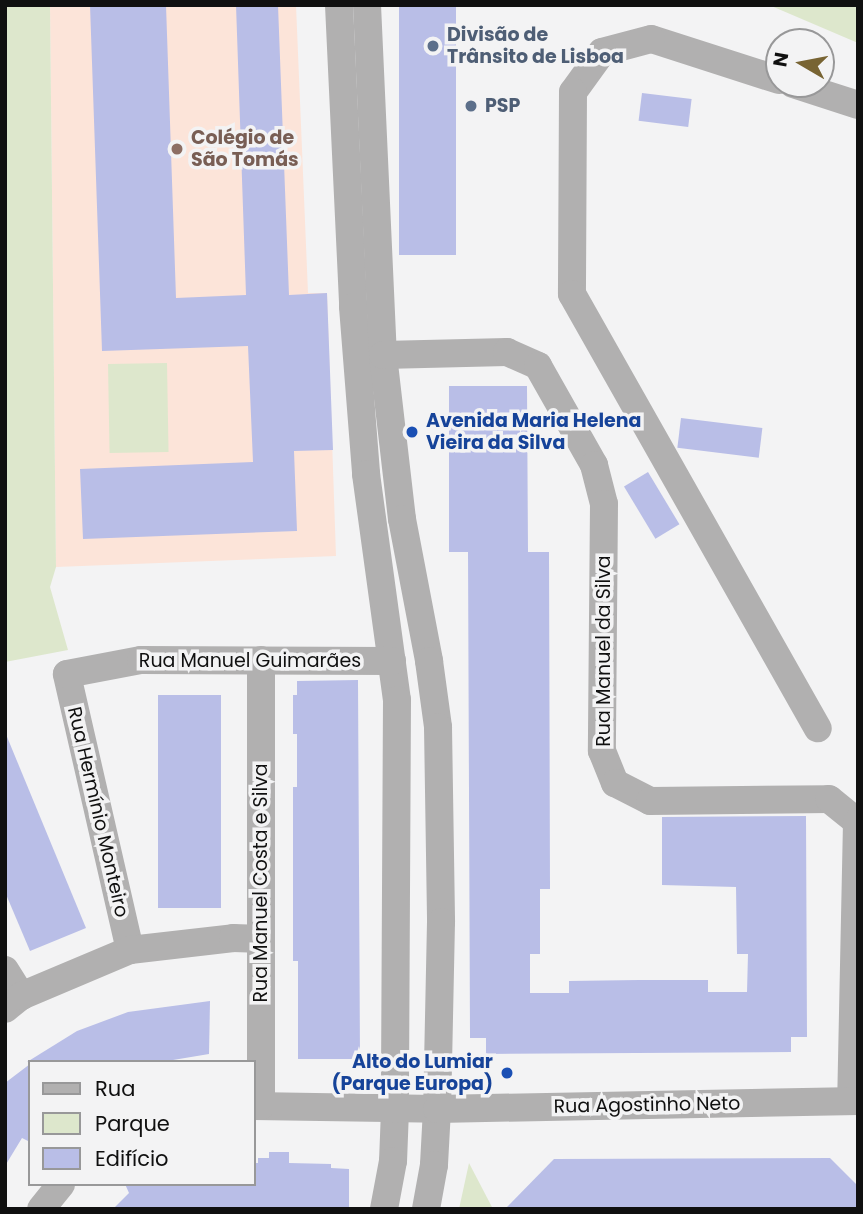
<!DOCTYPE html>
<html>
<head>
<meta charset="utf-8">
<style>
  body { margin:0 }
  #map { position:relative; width:863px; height:1214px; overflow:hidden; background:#f3f3f4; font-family:Poppins,sans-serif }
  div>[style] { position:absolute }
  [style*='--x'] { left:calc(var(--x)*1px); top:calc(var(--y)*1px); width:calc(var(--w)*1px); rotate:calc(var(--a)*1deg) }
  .education>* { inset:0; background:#fce4d9 }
  .green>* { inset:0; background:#dde7cc; transform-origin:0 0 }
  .building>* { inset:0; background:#b9bee7; transform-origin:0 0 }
  .minor>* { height:28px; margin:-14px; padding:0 14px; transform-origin:14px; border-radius:14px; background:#b1b0b0 }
  .dots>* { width:19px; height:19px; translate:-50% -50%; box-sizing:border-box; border:4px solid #f3f3f4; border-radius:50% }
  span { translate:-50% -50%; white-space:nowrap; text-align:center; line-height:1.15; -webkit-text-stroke:7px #f3f3f4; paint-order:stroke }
  .service-label { font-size:19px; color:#4e5e75; font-weight:700 }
  .left { translate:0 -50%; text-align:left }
  .education-label { font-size:19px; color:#785e54; font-weight:700 }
  .transit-label { font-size:19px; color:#164399; font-weight:700 }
  .right { translate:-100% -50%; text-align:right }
  .street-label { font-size:19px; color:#101010 }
  .frame { position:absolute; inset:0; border:7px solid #101010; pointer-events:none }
  .legend { position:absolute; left:28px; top:1060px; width:228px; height:126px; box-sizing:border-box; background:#f3f3f4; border:2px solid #989899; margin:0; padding:9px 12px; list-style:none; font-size:21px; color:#101010 }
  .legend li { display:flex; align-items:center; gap:14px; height:35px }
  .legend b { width:35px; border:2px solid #989899 }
  .north { position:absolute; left:765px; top:28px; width:70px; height:70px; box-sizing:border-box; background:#f3f3f4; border:2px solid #989899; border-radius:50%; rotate:280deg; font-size:19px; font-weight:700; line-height:28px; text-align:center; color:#101010 }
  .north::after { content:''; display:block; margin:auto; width:24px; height:32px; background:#786433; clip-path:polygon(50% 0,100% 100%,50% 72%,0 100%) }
</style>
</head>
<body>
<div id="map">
  <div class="education">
    <i style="clip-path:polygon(50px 5px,296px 5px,308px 293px,327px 293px,336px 556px,56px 567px)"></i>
  </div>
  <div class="green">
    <i style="clip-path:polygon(5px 5px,50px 5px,56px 567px,50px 587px,68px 650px,5px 662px)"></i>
    <i style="clip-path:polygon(769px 5px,858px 5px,858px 43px)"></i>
    <i style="left:167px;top:363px;width:89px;height:59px;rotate:89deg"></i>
    <i style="clip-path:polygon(469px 1163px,493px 1209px,459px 1209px)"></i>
  </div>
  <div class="building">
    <i style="clip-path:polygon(90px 5px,166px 5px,176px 298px,246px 295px,236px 5px,278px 5px,289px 295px,327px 293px,333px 450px,294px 451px,297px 531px,83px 539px,80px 469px,253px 462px,248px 346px,102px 351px)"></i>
    <i style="left:399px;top:5px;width:57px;height:250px"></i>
    <i style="left:642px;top:93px;width:50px;height:28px;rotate:7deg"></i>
    <i style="clip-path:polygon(449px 386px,527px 386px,528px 552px,549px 552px,550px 889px,540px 889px,540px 954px,530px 954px,530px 993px,569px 993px,569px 981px,639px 980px,708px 980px,708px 992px,747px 992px,748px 954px,737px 954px,736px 887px,662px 885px,662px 817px,806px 816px,807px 1037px,791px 1037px,791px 1052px,486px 1054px,486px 1038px,470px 1038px,468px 552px,449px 552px)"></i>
    <i style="left:681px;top:418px;width:82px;height:30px;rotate:7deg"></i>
    <i style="left:648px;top:472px;width:61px;height:28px;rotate:59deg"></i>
    <i style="clip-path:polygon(358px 680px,360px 1059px,298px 1059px,298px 961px,293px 961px,293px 787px,297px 787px,297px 734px,293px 734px,293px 695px,297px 695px,297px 681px)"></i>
    <i style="left:221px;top:695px;width:213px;height:63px;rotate:90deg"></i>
    <i style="clip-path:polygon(5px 732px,86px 928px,30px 951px,5px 892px)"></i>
    <i style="clip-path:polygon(210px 1001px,209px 1054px,161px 1062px,27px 1062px,77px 1031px,128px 1012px)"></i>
    <i style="clip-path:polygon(30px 1064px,30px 1142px,22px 1138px,5px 1166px,5px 1083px)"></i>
    <i style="clip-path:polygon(269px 1152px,289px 1152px,289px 1163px,331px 1164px,331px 1168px,349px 1169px,349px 1209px,113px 1209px,129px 1193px,125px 1184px,254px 1184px,254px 1163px,258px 1163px,258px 1158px,269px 1158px)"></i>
    <i style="clip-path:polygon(830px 1158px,858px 1186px,858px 1209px,505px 1209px,554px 1159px)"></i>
  </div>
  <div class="minor">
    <i style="--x:339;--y:5;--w:302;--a:87.3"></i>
    <i style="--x:353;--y:307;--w:168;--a:85.5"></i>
    <i style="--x:366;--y:474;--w:228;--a:82.2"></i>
    <i style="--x:397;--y:700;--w:410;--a:90.3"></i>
    <i style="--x:395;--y:1110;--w:51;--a:92.2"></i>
    <i style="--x:393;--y:1161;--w:49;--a:100.6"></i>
    <i style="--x:367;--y:5;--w:350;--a:87.4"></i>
    <i style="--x:383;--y:355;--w:165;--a:83.4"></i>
    <i style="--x:402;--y:519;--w:145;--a:79.2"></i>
    <i style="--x:429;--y:661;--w:67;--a:82.2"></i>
    <i style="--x:438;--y:727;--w:195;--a:89.1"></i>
    <i style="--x:441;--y:922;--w:187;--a:91.2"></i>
    <i style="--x:437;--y:1109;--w:56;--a:93.1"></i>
    <i style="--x:434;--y:1165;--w:45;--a:100.3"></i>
    <i style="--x:779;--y:80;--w:134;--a:-162.2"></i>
    <i style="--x:651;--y:39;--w:51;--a:165.1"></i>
    <i style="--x:602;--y:52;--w:49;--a:125.9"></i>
    <i style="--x:573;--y:92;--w:202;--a:90.3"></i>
    <i style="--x:572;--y:294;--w:499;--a:60.5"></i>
    <i style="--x:793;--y:84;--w:68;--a:17.9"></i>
    <i style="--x:383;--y:355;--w:124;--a:-1.4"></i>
    <i style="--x:507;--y:352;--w:34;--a:24"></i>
    <i style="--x:538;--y:366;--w:114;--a:60.5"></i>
    <i style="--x:594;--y:465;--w:40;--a:75.6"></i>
    <i style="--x:604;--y:504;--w:247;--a:90.5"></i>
    <i style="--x:602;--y:751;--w:35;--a:68"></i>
    <i style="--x:615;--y:783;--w:39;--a:27"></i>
    <i style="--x:650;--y:801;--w:179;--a:-0.6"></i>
    <i style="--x:829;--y:799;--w:36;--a:39"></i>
    <i style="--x:857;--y:822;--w:279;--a:91.2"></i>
    <i style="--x:130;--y:950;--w:283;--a:-102.9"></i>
    <i style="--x:67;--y:674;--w:75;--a:-10.7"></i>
    <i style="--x:141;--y:660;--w:251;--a:0.2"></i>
    <i style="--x:5;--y:970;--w:31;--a:58"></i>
    <i style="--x:5;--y:1009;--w:21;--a:-39"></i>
    <i style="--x:21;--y:996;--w:118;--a:-22.9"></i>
    <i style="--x:130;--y:950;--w:104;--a:-6.6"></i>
    <i style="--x:233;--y:938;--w:27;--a:2"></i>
    <i style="--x:254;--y:1106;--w:183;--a:0.9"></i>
    <i style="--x:437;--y:1109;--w:421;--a:-1.1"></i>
    <i style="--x:261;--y:1106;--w:446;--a:-90"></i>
    <i style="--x:41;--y:1209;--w:32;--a:-51"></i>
  </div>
  <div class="dots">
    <i style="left:433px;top:46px;background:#5c6f8a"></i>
    <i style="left:471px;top:106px;background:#5c6f8a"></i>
    <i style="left:177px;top:149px;background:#8d6e63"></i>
    <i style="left:412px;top:432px;background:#1a4fb4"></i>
    <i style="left:507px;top:1073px;background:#1a4fb4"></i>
  </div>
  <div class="service-label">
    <span class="left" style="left:447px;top:46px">Divisão de<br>Trânsito de Lisboa</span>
    <span class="left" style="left:485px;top:106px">PSP</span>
  </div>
  <div class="education-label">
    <span class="left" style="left:191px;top:149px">Colégio de<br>São Tomás</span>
  </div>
  <div class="transit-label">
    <span class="left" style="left:426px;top:432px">Avenida Maria Helena<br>Vieira da Silva</span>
    <span class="right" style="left:493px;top:1073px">Alto do Lumiar<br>(Parque Europa)</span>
  </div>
  <div class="street-label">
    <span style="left:604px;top:651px;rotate:-90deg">Rua Manuel da Silva</span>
    <span style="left:250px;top:661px">Rua Manuel Guimarães</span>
    <span style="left:98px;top:812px;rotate:77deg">Rua Hermínio Monteiro</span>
    <span style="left:261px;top:883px;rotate:-90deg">Rua Manuel Costa e Silva</span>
    <span style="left:647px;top:1105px;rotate:-1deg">Rua Agostinho Neto</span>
  </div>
  <div class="frame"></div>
  <ul class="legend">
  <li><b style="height:9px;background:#b1b0b0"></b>Rua</li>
  <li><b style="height:19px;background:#dde7cc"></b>Parque</li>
  <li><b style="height:19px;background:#b9bee7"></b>Edifício</li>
  </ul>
  <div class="north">N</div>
</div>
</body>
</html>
